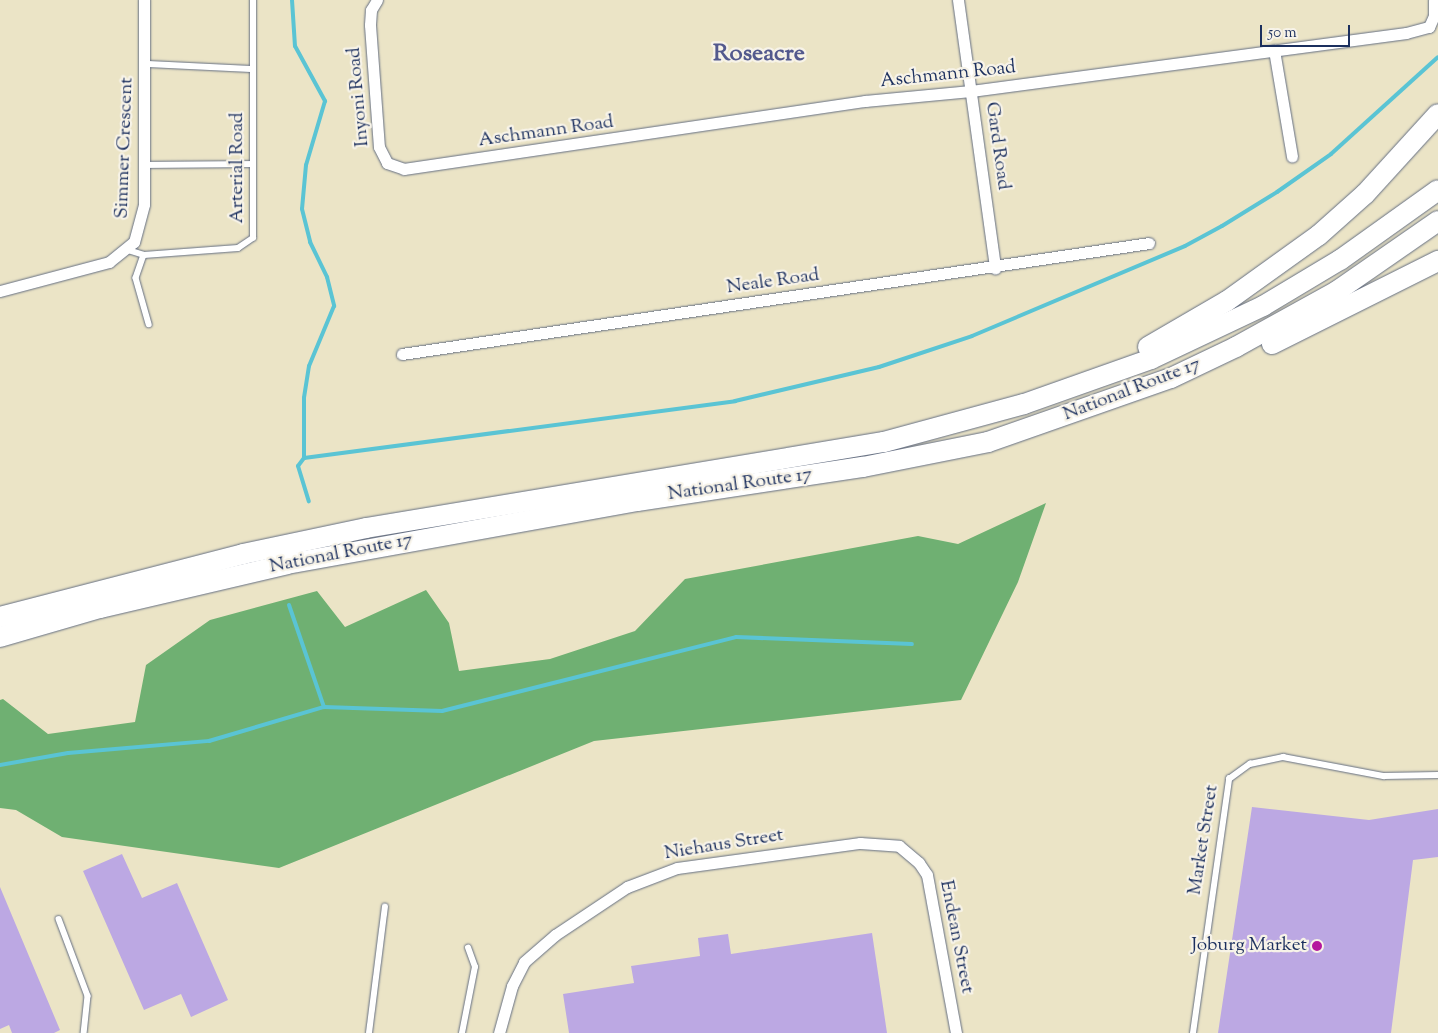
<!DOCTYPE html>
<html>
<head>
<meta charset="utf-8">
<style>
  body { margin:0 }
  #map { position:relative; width:1438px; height:1033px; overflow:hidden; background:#ebe4c6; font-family:"Sorts Mill Goudy",serif }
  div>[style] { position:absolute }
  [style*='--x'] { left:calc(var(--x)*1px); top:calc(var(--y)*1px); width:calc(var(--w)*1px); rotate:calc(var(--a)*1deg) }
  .forest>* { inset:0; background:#6fb072 }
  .stream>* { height:4px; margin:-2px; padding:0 2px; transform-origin:2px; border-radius:2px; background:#5ac4d4 }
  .building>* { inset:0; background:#bca8e3 }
  .roads { filter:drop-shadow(0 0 1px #646e82) drop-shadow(0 0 1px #646e82) }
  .lane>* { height:5.5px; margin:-2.75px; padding:0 2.75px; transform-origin:2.75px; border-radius:2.75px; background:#fff }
  .street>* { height:11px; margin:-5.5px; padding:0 5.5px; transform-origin:5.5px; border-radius:5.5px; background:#fff }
  .highway>* { height:20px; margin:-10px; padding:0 10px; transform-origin:10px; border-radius:10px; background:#fff }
  .dots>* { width:14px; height:14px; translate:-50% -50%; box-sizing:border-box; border:2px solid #f7f3e8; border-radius:50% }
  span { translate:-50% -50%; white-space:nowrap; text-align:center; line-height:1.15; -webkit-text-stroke:4.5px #f7f3e8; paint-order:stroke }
  .street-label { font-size:19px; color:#1b2f5e }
  .poi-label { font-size:19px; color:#1b2f5e }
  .right { translate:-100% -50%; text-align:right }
  .district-label { font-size:24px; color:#53598d; font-weight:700 }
  .scale { position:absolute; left:1260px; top:25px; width:90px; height:22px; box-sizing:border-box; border:2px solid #1b2f5e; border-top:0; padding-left:6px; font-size:15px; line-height:18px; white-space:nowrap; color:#1b2f5e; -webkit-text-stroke:4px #f7f3e8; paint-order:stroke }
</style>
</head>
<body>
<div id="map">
  <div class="forest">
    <i style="clip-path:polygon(1046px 503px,1018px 582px,961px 700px,594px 741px,279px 868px,62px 837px,16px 810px,0 808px,0 700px,3px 699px,48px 734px,135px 722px,146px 665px,210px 620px,317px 591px,345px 627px,426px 590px,449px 623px,459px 671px,550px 659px,635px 631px,685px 579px,918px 536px,958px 544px)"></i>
  </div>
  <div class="stream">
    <i style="--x:292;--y:0;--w:46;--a:86.3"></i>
    <i style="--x:295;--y:46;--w:63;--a:61.4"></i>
    <i style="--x:325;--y:101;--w:67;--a:106.5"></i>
    <i style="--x:306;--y:165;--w:44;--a:95.2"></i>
    <i style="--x:302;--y:209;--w:34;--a:76"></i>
    <i style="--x:310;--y:242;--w:39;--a:64"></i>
    <i style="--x:327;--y:277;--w:30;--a:76"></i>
    <i style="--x:334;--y:306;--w:65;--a:112.6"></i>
    <i style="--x:309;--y:366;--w:32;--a:99"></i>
    <i style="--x:304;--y:398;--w:60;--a:90"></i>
    <i style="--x:304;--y:458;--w:10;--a:127"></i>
    <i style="--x:298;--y:466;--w:37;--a:73"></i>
    <i style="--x:304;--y:458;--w:435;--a:-7.5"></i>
    <i style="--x:735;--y:401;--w:148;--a:-13.3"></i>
    <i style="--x:879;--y:367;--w:98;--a:-18.4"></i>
    <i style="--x:972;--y:336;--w:231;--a:-22.9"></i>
    <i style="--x:1185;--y:246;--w:42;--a:-28.4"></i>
    <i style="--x:1222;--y:226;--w:65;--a:-31.7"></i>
    <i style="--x:1277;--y:192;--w:66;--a:-35.1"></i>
    <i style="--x:1331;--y:154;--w:144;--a:-42.2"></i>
    <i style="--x:289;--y:605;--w:108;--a:71.1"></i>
    <i style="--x:0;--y:765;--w:69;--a:-10"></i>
    <i style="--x:68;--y:753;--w:142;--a:-4.9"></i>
    <i style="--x:209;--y:741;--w:120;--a:-16.5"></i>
    <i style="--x:324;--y:707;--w:118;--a:1.9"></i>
    <i style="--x:442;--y:711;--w:303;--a:-14.1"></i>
    <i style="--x:736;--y:637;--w:176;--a:2.3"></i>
  </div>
  <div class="building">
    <i style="clip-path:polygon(1252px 807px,1369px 820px,1438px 809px,1438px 857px,1413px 860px,1391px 1033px,1218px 1033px)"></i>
    <i style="clip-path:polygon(122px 854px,142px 898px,177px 883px,228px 1000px,191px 1017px,181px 994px,144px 1010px,83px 871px)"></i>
    <i style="clip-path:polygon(0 887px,60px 1030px,54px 1033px,12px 1033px,9px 1025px,0 1029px)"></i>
    <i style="clip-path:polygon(872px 933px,887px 1033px,569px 1033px,563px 994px,634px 983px,631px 966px,700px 956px,698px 938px,728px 934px,731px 954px)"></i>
  </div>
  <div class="roads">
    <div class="lane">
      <i style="--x:146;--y:64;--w:107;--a:2.7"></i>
      <i style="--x:144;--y:165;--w:109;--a:-0.5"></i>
      <i style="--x:128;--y:250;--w:17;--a:17"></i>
      <i style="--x:144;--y:255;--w:94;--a:-4.3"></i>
      <i style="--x:238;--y:248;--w:18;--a:-34"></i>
      <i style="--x:253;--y:238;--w:238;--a:-90"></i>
      <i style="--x:144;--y:255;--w:24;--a:109"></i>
      <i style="--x:136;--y:278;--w:48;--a:74.2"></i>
      <i style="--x:59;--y:919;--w:82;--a:69.4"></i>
      <i style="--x:88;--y:996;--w:37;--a:96"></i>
      <i style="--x:369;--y:1033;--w:127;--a:-82.8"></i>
      <i style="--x:462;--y:1033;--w:67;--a:-78.9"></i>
      <i style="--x:475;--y:967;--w:20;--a:-110"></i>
      <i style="--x:1193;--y:1033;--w:257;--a:-81.9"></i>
      <i style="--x:1229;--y:779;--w:26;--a:-36"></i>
      <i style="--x:1250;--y:764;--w:34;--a:-12"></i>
      <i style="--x:1283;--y:757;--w:103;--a:10.7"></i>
      <i style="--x:1384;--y:776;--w:54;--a:-1.1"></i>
    </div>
    <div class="street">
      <i style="--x:377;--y:0;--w:12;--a:121"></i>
      <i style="--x:371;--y:10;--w:15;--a:94"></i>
      <i style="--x:370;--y:25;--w:122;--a:85.8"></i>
      <i style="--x:379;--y:147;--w:18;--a:63"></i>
      <i style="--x:387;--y:163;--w:18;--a:19"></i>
      <i style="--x:404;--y:169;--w:466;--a:-8.4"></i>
      <i style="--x:865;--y:101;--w:106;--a:-5.4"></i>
      <i style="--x:971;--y:91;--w:439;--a:-7.6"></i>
      <i style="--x:1406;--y:33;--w:24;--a:-15"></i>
      <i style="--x:1429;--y:27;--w:12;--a:-66"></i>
      <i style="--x:1434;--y:16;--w:16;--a:-90"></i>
      <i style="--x:958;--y:0;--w:271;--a:82.1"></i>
      <i style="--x:1274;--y:50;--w:108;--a:80.4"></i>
      <i style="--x:0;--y:291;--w:113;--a:-14.9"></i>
      <i style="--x:109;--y:262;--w:32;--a:-39"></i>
      <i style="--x:134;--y:242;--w:39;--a:-75"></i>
      <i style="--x:144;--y:204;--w:204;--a:-90"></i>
      <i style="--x:402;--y:354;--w:755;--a:-8.45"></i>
      <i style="--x:499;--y:1033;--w:49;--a:-74.5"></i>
      <i style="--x:512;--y:986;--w:27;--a:-63"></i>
      <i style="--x:524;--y:962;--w:41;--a:-41.1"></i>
      <i style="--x:555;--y:935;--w:87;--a:-33.7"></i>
      <i style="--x:627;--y:887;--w:53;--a:-20.8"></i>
      <i style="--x:677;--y:868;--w:185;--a:-7.8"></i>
      <i style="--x:860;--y:843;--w:39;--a:4"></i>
      <i style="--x:899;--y:846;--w:26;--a:40"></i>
      <i style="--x:919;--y:863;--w:14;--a:56"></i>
      <i style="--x:927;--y:875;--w:161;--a:79.6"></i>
    </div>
    <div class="highway">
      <i style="--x:1272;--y:344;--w:186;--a:-26.6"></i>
      <i style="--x:1148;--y:347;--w:91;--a:-30.2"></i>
      <i style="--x:1227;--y:301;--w:113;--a:-35.7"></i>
      <i style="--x:1319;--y:235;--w:62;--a:-41.7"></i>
      <i style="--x:1365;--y:194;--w:108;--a:-47.6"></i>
      <i style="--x:0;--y:617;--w:251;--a:-14.5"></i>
      <i style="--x:243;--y:554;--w:126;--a:-11.9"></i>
      <i style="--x:366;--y:528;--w:525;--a:-9.43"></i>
      <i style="--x:884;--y:442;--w:145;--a:-15.2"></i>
      <i style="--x:1024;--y:404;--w:135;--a:-19.5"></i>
      <i style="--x:1151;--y:359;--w:124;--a:-25.3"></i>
      <i style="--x:1263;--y:306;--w:90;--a:-30.9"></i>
      <i style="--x:1340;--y:260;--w:120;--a:-35.5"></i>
      <i style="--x:0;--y:637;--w:104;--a:-16.2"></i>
      <i style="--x:100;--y:608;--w:192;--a:-13.2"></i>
      <i style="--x:287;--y:564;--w:356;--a:-10.2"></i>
      <i style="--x:637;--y:501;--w:229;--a:-8.6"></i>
      <i style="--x:863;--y:467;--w:127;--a:-11.3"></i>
      <i style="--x:988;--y:442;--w:194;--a:-19.3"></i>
      <i style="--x:1171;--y:378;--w:72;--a:-25.5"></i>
      <i style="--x:1236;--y:347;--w:115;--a:-29"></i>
      <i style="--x:1337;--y:291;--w:123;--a:-34.7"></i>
    </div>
  </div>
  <div class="dots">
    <i style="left:1317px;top:946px;background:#b5179e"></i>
  </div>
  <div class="street-label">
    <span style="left:948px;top:75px;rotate:-6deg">Aschmann Road</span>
    <span style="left:359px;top:97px;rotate:-95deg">Inyoni Road</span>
    <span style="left:546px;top:132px;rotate:-8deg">Aschmann Road</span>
    <span style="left:997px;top:146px;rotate:82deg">Gard Road</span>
    <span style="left:125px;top:148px;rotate:-88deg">Simmer Crescent</span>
    <span style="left:238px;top:168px;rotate:-90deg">Arterial Road</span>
    <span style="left:773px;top:282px;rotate:-8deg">Neale Road</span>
    <span style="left:1132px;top:390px;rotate:-21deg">National Route 17</span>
    <span style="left:740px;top:485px;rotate:-8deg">National Route 17</span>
    <span style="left:341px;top:554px;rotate:-11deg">National Route 17</span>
    <span style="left:1204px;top:840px;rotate:-81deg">Market Street</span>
    <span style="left:724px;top:845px;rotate:-9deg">Niehaus Street</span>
    <span style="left:956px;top:937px;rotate:79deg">Endean Street</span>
  </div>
  <div class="poi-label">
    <span class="right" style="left:1307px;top:946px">Joburg Market</span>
  </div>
  <div class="district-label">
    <span style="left:759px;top:55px">Roseacre</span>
  </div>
  <div class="scale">50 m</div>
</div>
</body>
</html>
